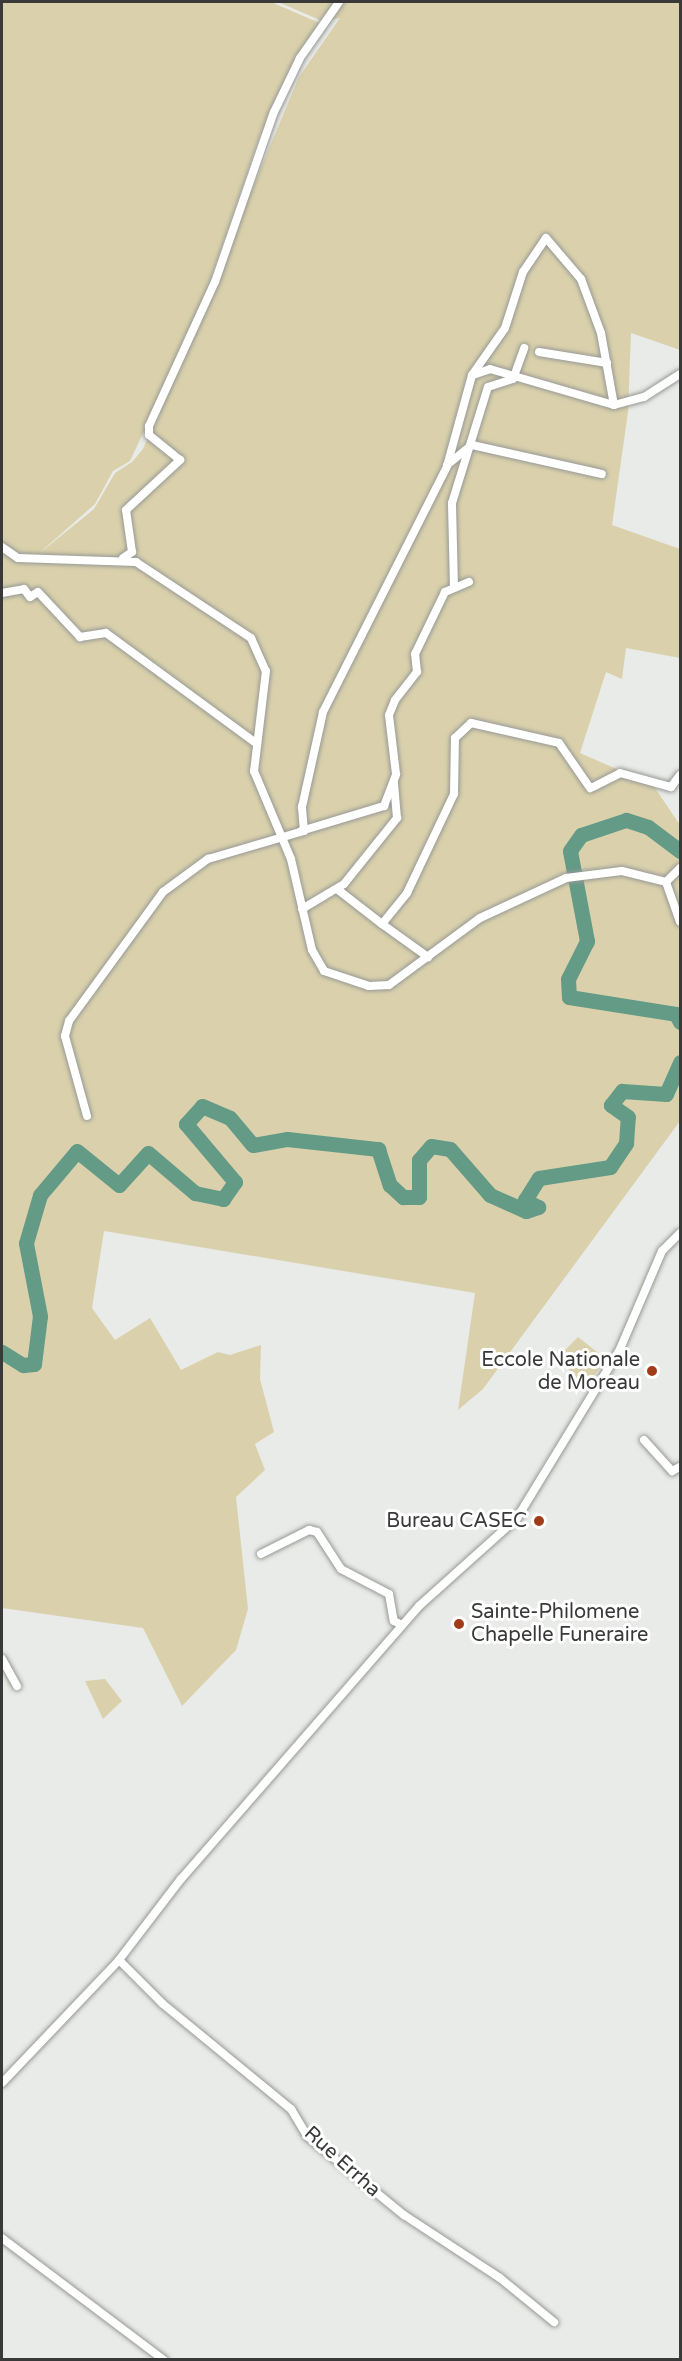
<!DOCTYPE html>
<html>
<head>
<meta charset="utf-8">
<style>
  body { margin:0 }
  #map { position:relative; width:682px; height:2361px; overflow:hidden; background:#e8ebe7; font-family:"Varela Round",sans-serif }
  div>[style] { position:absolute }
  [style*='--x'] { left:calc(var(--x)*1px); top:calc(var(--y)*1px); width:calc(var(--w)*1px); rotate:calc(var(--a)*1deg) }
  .green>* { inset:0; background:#dad1ac }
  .river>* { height:15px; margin:-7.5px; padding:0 7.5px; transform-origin:7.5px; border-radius:7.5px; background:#639b86 }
  .roads { filter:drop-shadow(0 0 2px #979995) drop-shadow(0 0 2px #979995) }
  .minor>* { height:8px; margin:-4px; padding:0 4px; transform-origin:4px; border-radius:4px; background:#fff }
  .dots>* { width:16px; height:16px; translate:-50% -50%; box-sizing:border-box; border:3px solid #fff; border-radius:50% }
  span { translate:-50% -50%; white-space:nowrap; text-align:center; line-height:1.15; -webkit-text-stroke:6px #fff; paint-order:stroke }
  .poi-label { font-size:20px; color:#383938 }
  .right { translate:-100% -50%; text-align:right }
  .left { translate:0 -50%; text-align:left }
  .street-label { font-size:20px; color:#383938 }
  .frame { position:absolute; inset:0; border:3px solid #383938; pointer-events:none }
</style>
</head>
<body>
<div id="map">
  <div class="green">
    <i style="clip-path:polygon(2px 2px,271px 2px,322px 24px,260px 136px,199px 314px,130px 461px,113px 471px,95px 504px,36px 556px,94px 509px,115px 473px,132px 462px,143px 449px,299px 77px,340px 18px,322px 21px,278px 2px,680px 2px,680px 350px,631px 333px,628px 412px,612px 525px,680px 549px,680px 658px,626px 648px,622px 679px,606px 672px,580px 753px,653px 785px,680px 825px,680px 1121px,483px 1389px,458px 1410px,475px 1293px,104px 1231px,92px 1308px,115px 1340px,150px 1318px,181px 1370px,218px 1352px,230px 1355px,261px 1345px,260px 1379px,274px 1432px,255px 1444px,265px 1470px,236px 1497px,248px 1609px,236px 1650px,182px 1706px,143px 1628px,2px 1608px)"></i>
    <i style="clip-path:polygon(578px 1337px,606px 1359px,584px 1390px,559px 1356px)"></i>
    <i style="clip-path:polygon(105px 1679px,122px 1701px,103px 1719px,85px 1681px)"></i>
  </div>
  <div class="river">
    <i style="--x:680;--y:851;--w:40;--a:-143"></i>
    <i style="--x:648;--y:827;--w:23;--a:-162"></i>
    <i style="--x:626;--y:820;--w:47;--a:161.6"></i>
    <i style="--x:581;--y:835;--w:19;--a:125"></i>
    <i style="--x:570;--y:851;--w:92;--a:79.3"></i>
    <i style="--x:587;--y:941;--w:42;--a:116.6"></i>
    <i style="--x:568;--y:979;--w:18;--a:87"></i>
    <i style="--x:569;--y:997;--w:108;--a:9"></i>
    <i style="--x:676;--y:1014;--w:9;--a:63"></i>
    <i style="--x:2;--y:1352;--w:25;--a:32"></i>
    <i style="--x:23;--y:1365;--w:11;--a:-5"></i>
    <i style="--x:34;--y:1364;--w:48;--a:-82.9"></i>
    <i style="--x:40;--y:1316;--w:74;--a:-100.9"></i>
    <i style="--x:26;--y:1243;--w:50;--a:-73.7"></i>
    <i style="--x:40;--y:1195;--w:57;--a:-49.9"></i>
    <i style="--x:77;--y:1151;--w:54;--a:39"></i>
    <i style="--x:119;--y:1185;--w:43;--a:-47.8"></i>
    <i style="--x:148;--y:1153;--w:62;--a:40.4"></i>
    <i style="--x:195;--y:1193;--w:29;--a:12"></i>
    <i style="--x:223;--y:1199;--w:21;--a:-55"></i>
    <i style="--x:235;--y:1182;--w:76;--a:-130.2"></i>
    <i style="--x:186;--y:1124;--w:24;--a:-48"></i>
    <i style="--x:202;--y:1106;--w:30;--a:23"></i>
    <i style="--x:230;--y:1118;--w:35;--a:50"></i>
    <i style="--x:253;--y:1145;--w:35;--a:-10"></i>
    <i style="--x:287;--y:1139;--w:92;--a:6.3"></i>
    <i style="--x:378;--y:1149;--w:38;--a:72"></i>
    <i style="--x:390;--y:1185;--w:18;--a:43"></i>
    <i style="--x:403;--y:1197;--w:16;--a:0"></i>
    <i style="--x:419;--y:1197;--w:37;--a:-90"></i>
    <i style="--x:419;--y:1160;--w:18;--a:-49"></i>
    <i style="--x:431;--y:1146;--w:19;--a:9"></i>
    <i style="--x:450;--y:1149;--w:61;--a:49"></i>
    <i style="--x:490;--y:1195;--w:39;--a:24"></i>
    <i style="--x:526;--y:1211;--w:13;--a:-18"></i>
    <i style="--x:538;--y:1207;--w:15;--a:-152"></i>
    <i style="--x:525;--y:1200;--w:26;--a:-58"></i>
    <i style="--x:539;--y:1178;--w:72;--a:-8.8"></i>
    <i style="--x:610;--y:1167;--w:29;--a:-56"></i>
    <i style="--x:626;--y:1143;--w:26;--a:-86"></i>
    <i style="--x:628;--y:1117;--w:21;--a:-145"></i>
    <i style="--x:611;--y:1105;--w:18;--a:-52"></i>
    <i style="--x:622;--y:1091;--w:44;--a:3.9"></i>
    <i style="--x:666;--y:1094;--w:35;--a:-66"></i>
  </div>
  <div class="roads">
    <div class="minor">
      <i style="--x:539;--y:352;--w:69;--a:9.2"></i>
      <i style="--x:473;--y:375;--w:18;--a:-19"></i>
      <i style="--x:490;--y:369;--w:129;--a:16.2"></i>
      <i style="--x:614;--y:405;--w:31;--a:-15"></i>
      <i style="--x:644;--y:397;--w:43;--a:-32.6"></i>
      <i style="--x:447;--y:465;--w:32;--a:-39"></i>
      <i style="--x:472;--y:445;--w:133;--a:12.6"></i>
      <i style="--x:2;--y:547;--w:19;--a:35"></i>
      <i style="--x:18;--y:558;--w:118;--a:1.9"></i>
      <i style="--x:136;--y:562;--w:138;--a:33.5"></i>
      <i style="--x:251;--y:638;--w:36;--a:66"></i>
      <i style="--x:266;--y:671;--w:101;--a:96.8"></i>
      <i style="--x:254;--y:771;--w:95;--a:67.2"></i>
      <i style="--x:291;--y:859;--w:93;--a:77"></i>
      <i style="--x:312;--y:950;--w:24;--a:60"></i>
      <i style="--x:324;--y:971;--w:47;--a:18.4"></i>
      <i style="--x:369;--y:986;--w:20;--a:-3"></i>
      <i style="--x:389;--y:985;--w:113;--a:-36.4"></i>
      <i style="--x:480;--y:918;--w:95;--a:-24.9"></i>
      <i style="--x:566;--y:878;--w:56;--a:-7.1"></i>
      <i style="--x:622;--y:871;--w:45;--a:14"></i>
      <i style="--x:123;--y:558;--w:11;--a:-34"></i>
      <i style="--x:132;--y:552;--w:42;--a:-98.1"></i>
      <i style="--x:126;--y:510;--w:74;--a:-42.8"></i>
      <i style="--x:180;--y:460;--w:40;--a:-141"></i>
      <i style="--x:149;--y:435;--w:9;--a:-90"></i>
      <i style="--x:149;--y:426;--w:158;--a:-65.4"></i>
      <i style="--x:215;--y:282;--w:180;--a:-70.9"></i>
      <i style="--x:274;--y:112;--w:60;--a:-64.3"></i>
      <i style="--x:300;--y:58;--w:68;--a:-55.1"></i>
      <i style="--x:454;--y:587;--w:84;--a:-91.4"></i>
      <i style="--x:452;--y:503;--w:121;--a:-72.8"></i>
      <i style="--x:488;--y:387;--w:26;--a:-18"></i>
      <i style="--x:513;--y:379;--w:33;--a:-70"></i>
      <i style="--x:2;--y:593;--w:22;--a:-10"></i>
      <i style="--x:24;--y:589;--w:10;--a:53"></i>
      <i style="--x:30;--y:597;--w:9;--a:-32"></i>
      <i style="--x:38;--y:592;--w:62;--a:47"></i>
      <i style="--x:80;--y:637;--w:26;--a:-9"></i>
      <i style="--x:106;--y:633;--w:187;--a:36.3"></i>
      <i style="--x:593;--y:787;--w:30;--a:-27"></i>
      <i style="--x:620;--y:773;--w:53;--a:15.4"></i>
      <i style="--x:671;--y:787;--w:15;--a:-53"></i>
      <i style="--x:301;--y:831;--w:87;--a:-16.8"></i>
      <i style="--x:384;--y:806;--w:34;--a:-69"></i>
      <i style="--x:396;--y:774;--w:59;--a:-96.8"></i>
      <i style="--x:389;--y:715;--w:16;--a:-68"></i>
      <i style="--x:395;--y:700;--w:36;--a:-52"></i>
      <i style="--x:417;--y:672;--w:18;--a:-96"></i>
      <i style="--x:415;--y:654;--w:69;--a:-64.2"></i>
      <i style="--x:445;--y:592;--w:26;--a:-23"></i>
      <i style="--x:680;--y:868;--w:20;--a:135"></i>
      <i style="--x:666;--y:882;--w:42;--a:70.7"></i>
      <i style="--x:337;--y:889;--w:57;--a:37.9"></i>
      <i style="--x:382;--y:924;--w:40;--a:-51"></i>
      <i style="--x:407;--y:893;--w:110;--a:-64.6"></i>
      <i style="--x:454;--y:794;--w:56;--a:-89"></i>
      <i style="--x:455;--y:738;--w:22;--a:-43"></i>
      <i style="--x:471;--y:723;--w:90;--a:12.8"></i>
      <i style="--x:559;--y:743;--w:55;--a:55.4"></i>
      <i style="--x:302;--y:909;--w:49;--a:-30.8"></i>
      <i style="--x:344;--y:884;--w:85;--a:-51.2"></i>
      <i style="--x:397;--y:818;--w:37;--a:-95"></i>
      <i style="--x:382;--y:924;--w:57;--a:35.7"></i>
      <i style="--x:87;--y:1116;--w:83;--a:-105.4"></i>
      <i style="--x:65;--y:1036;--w:16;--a:-75"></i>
      <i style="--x:69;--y:1021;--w:160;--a:-53.9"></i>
      <i style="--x:163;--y:892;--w:56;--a:-36.3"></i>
      <i style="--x:208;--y:859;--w:100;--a:-16.3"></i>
      <i style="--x:304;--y:831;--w:24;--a:-95"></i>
      <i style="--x:302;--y:807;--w:97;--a:-77.5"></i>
      <i style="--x:323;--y:712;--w:275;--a:-63.2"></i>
      <i style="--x:447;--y:466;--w:94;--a:-74.6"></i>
      <i style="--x:472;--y:375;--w:57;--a:-54.9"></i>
      <i style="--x:505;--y:328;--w:59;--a:-72.2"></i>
      <i style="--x:523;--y:272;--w:41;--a:-55.9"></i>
      <i style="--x:546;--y:238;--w:54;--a:49.5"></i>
      <i style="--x:581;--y:279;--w:58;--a:69.7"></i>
      <i style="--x:601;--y:333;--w:73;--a:79.8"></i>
      <i style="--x:644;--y:1440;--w:42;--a:47.9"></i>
      <i style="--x:672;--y:1471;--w:9;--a:-27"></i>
      <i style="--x:261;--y:1554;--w:54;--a:-26.6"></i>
      <i style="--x:309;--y:1530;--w:8;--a:14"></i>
      <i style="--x:317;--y:1532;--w:44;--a:57"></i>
      <i style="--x:341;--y:1569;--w:54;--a:27.5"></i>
      <i style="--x:389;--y:1594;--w:27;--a:80"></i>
      <i style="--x:394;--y:1621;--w:9;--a:27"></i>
      <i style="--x:2;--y:1659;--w:31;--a:61"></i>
      <i style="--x:119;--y:1960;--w:62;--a:45"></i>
      <i style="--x:163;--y:2004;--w:166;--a:39.4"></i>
      <i style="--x:291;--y:2109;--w:31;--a:59"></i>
      <i style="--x:307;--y:2136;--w:125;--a:39.2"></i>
      <i style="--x:404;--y:2215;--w:115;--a:33.3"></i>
      <i style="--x:500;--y:2278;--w:70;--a:39.2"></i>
      <i style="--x:2;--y:2083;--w:170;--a:-46.4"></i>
      <i style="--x:119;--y:1960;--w:102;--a:-52.6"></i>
      <i style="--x:181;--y:1879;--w:362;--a:-48.9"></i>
      <i style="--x:419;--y:1606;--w:132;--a:-41.9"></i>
      <i style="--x:517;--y:1518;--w:198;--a:-58.6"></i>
      <i style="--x:620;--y:1349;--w:107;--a:-66.8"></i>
      <i style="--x:662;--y:1251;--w:25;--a:-45"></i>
      <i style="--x:2;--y:2238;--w:203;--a:37"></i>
    </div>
  </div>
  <div class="dots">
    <i style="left:652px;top:1371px;background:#a23b17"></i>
    <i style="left:539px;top:1521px;background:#a23b17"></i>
    <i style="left:459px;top:1624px;background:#a23b17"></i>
  </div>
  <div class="poi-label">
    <span class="right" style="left:640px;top:1372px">Eccole Nationale<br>de Moreau</span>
    <span class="right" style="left:527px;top:1521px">Bureau CASEC</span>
    <span class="left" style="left:471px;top:1624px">Sainte-Philomene<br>Chapelle Funeraire</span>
  </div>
  <div class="street-label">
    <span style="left:342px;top:2162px;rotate:42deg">Rue Errha</span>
  </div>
  <div class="frame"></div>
</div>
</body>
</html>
